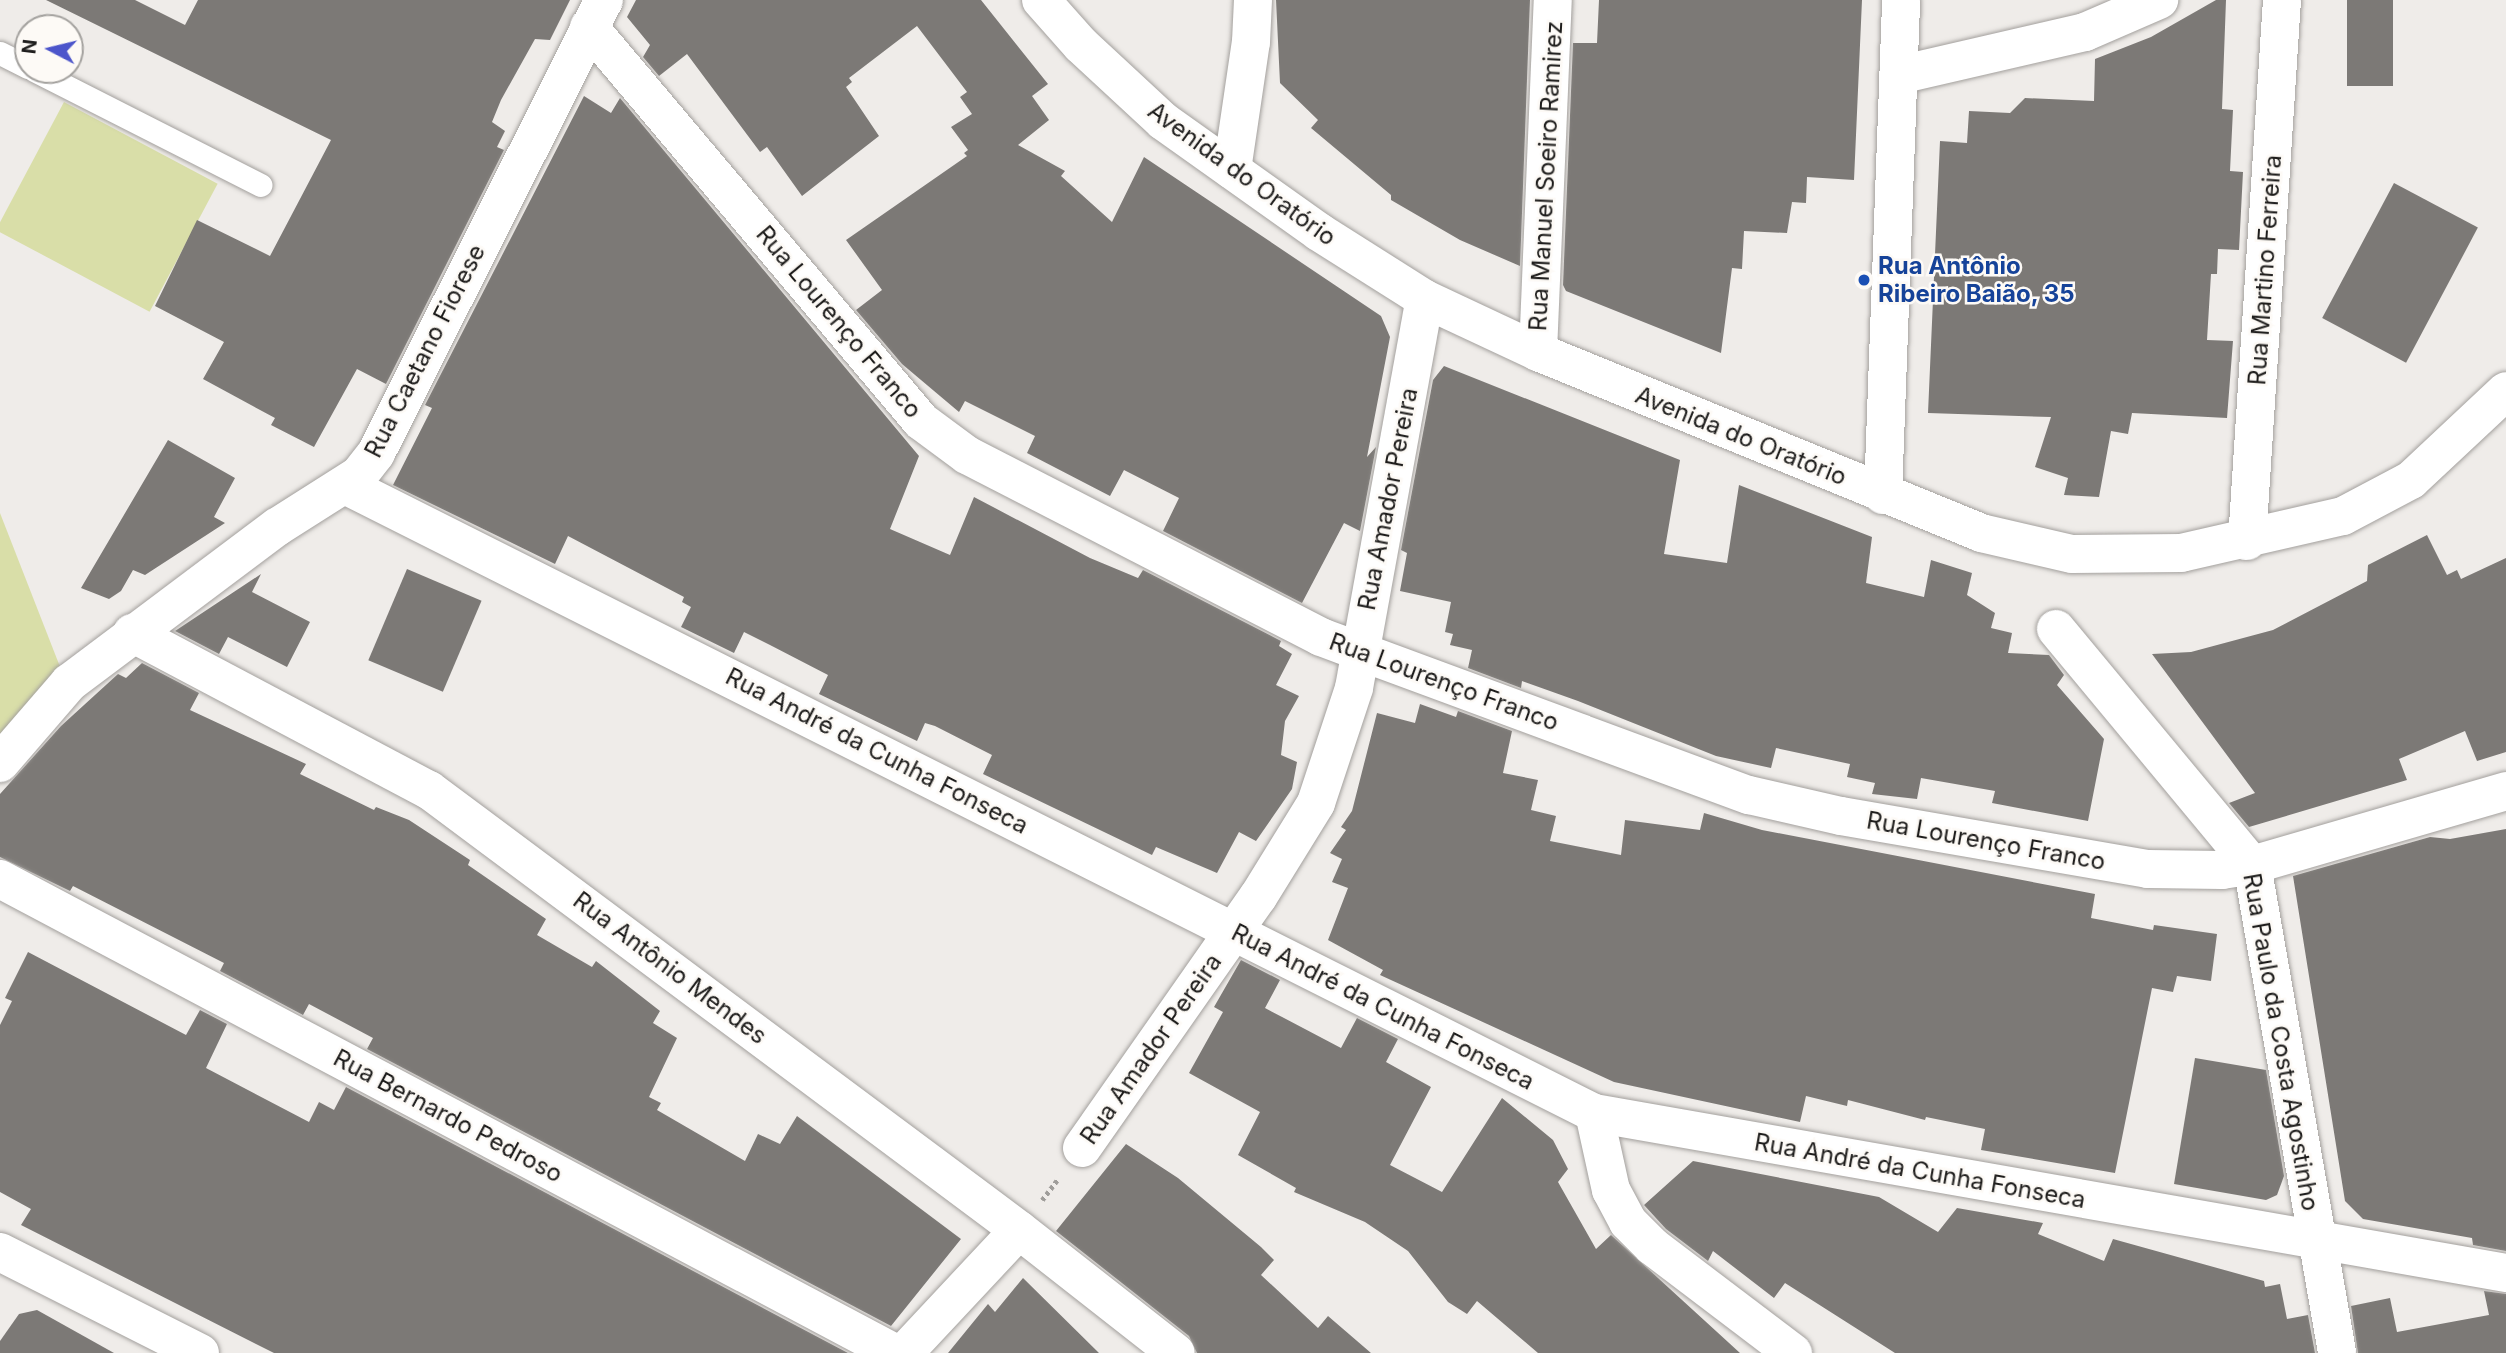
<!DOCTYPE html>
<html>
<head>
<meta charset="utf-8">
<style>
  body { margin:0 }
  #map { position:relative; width:2506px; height:1353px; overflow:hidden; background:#efece9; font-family:Inter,sans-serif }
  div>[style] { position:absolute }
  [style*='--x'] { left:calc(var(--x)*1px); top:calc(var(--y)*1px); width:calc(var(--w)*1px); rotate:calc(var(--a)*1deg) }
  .green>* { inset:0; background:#d9dea8; transform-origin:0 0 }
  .building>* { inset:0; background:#7c7976; transform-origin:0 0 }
  .path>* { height:4.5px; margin-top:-2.25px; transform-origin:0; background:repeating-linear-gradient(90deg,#9f9d9a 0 3.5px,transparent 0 7px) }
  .roads { filter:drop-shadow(0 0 2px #a3a09d) drop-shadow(0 0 2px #a3a09d) }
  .service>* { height:23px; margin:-11.5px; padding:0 11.5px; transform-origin:11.5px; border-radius:11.5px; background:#fff }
  .minor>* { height:38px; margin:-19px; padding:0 19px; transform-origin:19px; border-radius:19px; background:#fff }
  .tertiary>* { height:38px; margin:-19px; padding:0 19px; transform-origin:19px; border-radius:19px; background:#fff }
  .secondary>* { height:38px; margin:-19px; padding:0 19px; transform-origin:19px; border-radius:19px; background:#fff }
  .dots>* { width:19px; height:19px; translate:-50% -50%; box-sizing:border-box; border:4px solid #fdfaf6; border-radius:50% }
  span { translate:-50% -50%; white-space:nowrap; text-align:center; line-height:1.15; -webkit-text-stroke:5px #fdfaf6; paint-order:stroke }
  .street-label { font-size:24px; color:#1e1d1c }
  .transit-label { font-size:24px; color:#164399; font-weight:700 }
  .left { translate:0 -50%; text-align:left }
  .north { position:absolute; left:14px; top:14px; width:70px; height:70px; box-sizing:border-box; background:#fdfaf6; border:2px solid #a4a29f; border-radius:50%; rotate:277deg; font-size:19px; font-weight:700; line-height:28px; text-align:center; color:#1e1d1c }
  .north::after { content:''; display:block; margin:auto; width:24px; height:32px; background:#4c55cb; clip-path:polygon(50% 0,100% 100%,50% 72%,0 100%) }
</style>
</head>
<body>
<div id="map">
  <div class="green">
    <i style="left:64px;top:102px;width:174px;height:145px;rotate:28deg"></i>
    <i style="clip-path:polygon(0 513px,64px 677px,0 750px)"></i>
  </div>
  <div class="building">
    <i style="clip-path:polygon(46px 0,135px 0,185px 25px,198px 0,570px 0,550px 40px,535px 39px,501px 100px,492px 122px,505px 131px,497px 147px,504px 150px,386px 384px,357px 369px,314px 447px,271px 425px,275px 418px,203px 379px,224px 342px,155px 306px,197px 220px,270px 256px,331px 140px)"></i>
    <i style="clip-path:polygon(636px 0,981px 0,1048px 84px,1032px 96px,1049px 120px,1018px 145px,1065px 171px,1061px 176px,1112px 222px,1144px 157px,1381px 316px,1390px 337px,1367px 457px,1376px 447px,1360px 531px,1344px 523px,1302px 603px,1163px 531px,1179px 498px,1124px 470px,1110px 496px,1027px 453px,1035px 436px,965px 401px,959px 412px,902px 364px,856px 310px,882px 290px,846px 240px,967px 156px,964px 153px,968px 150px,951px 127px,972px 114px,960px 97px,967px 92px,917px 26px,849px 78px,852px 82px,846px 87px,879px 136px,802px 196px,767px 147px,760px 152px,687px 54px,659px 76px,643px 57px,650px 45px,627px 17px)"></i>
    <i style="clip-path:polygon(1276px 0,1530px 0,1520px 266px,1460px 240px,1391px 200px,1391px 195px,1311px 128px,1318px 120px,1280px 83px)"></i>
    <i style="clip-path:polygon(1599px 0,1862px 0,1854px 180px,1807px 177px,1806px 203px,1792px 202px,1787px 233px,1744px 231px,1742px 269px,1732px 268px,1721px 353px,1566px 291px,1563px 285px,1573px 43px,1597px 43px)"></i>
    <i style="clip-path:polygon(2216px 0,2226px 0,2222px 109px,2233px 110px,2230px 171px,2243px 172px,2239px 250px,2218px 249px,2217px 274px,2211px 274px,2207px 340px,2233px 341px,2227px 418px,2132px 413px,2128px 434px,2111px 431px,2099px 497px,2064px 495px,2068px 478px,2035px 467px,2051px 417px,1928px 413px,1940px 141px,1967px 143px,1969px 111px,2010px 113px,2025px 98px,2094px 101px,2095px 59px,2151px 37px)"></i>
    <i style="left:2347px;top:0;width:46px;height:86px"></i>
    <i style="clip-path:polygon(584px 96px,611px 113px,620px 98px,919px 456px,890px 529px,950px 555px,974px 497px,1090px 558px,1138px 578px,1143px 570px,1281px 641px,1279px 646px,1292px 654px,1276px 685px,1299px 696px,1285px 721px,1281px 755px,1297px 762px,1292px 789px,1256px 841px,1239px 832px,1217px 873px,1156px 847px,1152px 855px,983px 774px,992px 755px,935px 726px,925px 723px,917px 741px,819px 694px,828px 675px,770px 645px,744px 632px,734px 653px,681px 627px,691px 607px,682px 602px,684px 597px,568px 536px,555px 564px,393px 485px,432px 408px,425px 405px)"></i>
    <i style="left:2394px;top:183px;width:95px;height:153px;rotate:28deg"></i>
    <i style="clip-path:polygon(1444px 366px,1680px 460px,1664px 554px,1727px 563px,1739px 485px,1872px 537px,1866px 583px,1924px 597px,1931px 560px,1972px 573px,1967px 595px,1995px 613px,1991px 628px,2012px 633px,2008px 653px,2049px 655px,2064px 675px,2057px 685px,2104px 739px,2088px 821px,1992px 803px,1995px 791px,1921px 778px,1917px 799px,1872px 794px,1875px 783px,1847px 777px,1850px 764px,1776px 748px,1771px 768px,1716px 756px,1578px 701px,1522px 681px,1521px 688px,1468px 668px,1472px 650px,1450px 645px,1453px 634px,1445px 632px,1451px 602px,1400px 591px,1407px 553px,1401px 550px,1433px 380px)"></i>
    <i style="clip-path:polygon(168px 440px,235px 478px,214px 517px,225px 523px,145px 575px,133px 570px,121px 591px,109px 599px,81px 588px)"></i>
    <i style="clip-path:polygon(2427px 535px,2447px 575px,2457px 570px,2461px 579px,2506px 558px,2506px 752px,2477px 761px,2465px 731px,2399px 759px,2407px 780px,2249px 827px,2229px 803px,2255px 793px,2152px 654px,2191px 652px,2273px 630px,2367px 581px,2368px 565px)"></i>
    <i style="left:407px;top:569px;width:81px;height:99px;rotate:23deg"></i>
    <i style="clip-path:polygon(261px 574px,252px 592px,310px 622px,287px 667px,228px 637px,219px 654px,175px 631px)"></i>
    <i style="clip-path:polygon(142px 663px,199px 693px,190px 710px,306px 764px,300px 774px,374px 810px,376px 807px,409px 820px,470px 860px,468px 865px,546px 919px,537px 935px,592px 967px,596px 961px,660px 1011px,653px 1023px,677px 1038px,649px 1097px,661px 1103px,657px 1110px,745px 1161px,758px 1134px,780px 1144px,797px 1116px,961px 1239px,891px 1326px,367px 1049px,373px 1038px,309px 1004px,303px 1015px,220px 971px,224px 963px,73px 886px,70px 891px,0 857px,0 794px,61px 726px,118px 674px,126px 678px)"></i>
    <i style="clip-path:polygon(1420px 704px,1456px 717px,1458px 711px,1512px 731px,1503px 773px,1538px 780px,1531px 810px,1556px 816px,1550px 841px,1621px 855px,1625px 820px,1700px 830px,1704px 813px,1762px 830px,2095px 894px,2091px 918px,2153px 930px,2154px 925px,2217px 934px,2211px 981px,2177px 976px,2173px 992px,2152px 988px,2115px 1173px,1981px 1150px,1985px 1129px,1926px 1117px,1925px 1120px,1848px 1100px,1847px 1106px,1806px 1096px,1800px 1122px,1614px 1082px,1380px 975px,1383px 970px,1328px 940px,1348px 888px,1332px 882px,1342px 859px,1330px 853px,1346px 830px,1341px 827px,1352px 811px,1377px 713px,1415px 723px)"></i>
    <i style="clip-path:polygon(2506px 829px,2506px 1251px,2473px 1245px,2472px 1238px,2363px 1219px,2345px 1201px,2293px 876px,2430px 837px,2450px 839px)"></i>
    <i style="clip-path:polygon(28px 952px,186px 1035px,200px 1010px,227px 1024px,206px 1068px,309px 1122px,319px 1102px,334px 1110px,346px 1087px,848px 1353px,274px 1353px,21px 1225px,31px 1209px,0 1192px,0 1025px,12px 1001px,5px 998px)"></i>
    <i style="clip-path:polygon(1241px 960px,1280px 980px,1265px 1008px,1341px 1048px,1357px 1018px,1398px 1039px,1386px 1062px,1431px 1087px,1390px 1165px,1442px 1192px,1502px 1098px,1553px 1140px,1568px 1169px,1558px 1182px,1596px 1249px,1611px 1235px,1740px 1353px,1538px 1353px,1477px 1301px,1467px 1314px,1448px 1302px,1408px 1251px,1365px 1222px,1294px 1192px,1296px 1188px,1238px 1155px,1260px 1112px,1189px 1073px,1223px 1012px,1214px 1007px)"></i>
    <i style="clip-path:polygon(2195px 1058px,2266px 1070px,2284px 1176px,2277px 1195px,2266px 1200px,2174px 1184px)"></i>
    <i style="clip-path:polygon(1126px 1144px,1178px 1178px,1261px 1247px,1274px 1260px,1261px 1275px,1318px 1328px,1328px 1316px,1371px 1353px,1197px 1353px,1189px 1336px,1056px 1231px)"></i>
    <i style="clip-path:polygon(1693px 1161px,1879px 1197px,1938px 1232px,1957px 1208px,2043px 1223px,2038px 1234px,2104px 1261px,2113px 1239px,2264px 1281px,2265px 1287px,2280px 1284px,2287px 1319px,2308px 1315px,2315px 1353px,1895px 1353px,1785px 1283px,1774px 1298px,1713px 1251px,1708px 1261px,1666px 1229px,1644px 1205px)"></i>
    <i style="clip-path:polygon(1023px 1278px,1099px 1353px,948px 1353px,988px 1304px,995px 1312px)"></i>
    <i style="clip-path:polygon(2484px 1291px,2506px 1294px,2506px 1353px,2358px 1353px,2351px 1306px,2390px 1298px,2397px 1332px,2489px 1315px)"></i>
    <i style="clip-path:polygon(37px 1310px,114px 1353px,0 1353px,0 1341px,19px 1314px)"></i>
  </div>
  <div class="path">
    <i style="--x:1042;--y:1200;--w:26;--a:-53"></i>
  </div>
  <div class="roads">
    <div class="service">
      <i style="--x:0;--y:53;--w:31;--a:27"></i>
      <i style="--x:34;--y:70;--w:254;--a:26.9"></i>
    </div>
    <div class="minor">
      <i style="--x:589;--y:27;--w:515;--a:49.88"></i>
      <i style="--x:921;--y:421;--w:57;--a:36.5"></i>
      <i style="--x:967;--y:455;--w:398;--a:27.2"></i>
      <i style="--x:1321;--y:637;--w:456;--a:20.3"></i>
      <i style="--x:1749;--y:795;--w:94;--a:12.9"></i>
      <i style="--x:1841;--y:816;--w:312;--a:9.8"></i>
      <i style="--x:2148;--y:869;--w:74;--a:0.8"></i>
      <i style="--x:2222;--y:870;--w:30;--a:-9"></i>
      <i style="--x:2252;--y:865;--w:265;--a:-16.2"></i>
      <i style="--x:1899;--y:75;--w:191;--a:-13"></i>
      <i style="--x:2085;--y:32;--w:81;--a:-23.4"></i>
      <i style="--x:1232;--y:170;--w:129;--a:-81.6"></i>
      <i style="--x:1251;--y:42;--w:42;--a:-87.3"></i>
      <i style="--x:1538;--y:352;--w:352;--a:-87.6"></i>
      <i style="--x:345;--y:485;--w:1398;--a:26.69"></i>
      <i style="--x:1594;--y:1113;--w:926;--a:9.95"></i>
      <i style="--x:2247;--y:541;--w:542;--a:-86.3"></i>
      <i style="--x:2056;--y:629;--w:307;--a:50.3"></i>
      <i style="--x:2252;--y:865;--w:495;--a:80.1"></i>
      <i style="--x:132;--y:633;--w:336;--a:27.9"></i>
      <i style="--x:429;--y:790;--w:736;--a:36.71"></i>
      <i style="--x:1019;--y:1230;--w:199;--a:38.1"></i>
      <i style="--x:0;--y:763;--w:106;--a:-49.2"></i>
      <i style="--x:69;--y:683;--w:260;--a:-36.9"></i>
      <i style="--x:277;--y:527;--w:97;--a:-32.4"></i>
      <i style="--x:359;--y:475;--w:28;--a:-52"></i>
      <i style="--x:376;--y:453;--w:507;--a:-63.28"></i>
      <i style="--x:0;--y:879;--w:1013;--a:27.91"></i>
      <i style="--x:1594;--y:1113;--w:79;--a:77.6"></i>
      <i style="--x:1611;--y:1190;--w:36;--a:62"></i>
      <i style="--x:1628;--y:1222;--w:34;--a:45"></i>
      <i style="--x:1652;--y:1246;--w:177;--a:37.2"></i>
      <i style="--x:1082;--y:1148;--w:307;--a:-55"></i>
      <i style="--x:1258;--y:897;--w:110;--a:-58.3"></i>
      <i style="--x:1316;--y:803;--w:121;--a:-71.7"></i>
      <i style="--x:1354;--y:688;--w:395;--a:-79.7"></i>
      <i style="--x:0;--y:1252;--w:224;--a:26.8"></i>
      <i style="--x:904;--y:1353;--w:168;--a:-46.9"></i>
    </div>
    <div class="tertiary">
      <i style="--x:1883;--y:495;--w:495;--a:-87.9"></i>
    </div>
    <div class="secondary">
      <i style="--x:1041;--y:0;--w:60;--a:48.4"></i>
      <i style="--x:1081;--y:45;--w:112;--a:42.8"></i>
      <i style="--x:1163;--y:121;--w:191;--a:35.4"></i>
      <i style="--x:1319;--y:232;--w:125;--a:32.3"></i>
      <i style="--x:1425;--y:299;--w:125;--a:25.1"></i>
      <i style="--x:1538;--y:352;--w:479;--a:22.2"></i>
      <i style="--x:1981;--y:533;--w:93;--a:13"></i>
      <i style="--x:2072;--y:554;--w:109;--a:-0.5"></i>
      <i style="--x:2181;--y:553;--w:166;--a:-12.9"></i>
      <i style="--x:2343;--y:516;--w:77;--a:-27.9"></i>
      <i style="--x:2411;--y:480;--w:130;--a:-43.1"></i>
    </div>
  </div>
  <div class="dots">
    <i style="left:1864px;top:280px;background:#1a4fb4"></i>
  </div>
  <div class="street-label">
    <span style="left:1242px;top:174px;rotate:36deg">Avenida do Oratório</span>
    <span style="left:1546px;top:176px;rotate:-87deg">Rua Manuel Soeiro Ramirez</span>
    <span style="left:2265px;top:270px;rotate:-86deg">Rua Martino Ferreira</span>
    <span style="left:839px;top:322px;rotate:50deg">Rua Lourenço Franco</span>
    <span style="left:425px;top:351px;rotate:-63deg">Rua Caetano Fiorese</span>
    <span style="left:1741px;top:436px;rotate:22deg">Avenida do Oratório</span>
    <span style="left:1388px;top:499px;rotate:-79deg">Rua Amador Pereira</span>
    <span style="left:1444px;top:682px;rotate:20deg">Rua Lourenço Franco</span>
    <span style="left:877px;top:751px;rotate:27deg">Rua André da Cunha Fonseca</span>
    <span style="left:1986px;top:841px;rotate:10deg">Rua Lourenço Franco</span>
    <span style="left:670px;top:968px;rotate:37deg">Rua Antônio Mendes</span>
    <span style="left:1383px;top:1007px;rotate:27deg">Rua André da Cunha Fonseca</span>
    <span style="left:2281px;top:1042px;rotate:80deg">Rua Paulo da Costa Agostinho</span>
    <span style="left:1151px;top:1049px;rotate:-55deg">Rua Amador Pereira</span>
    <span style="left:448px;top:1116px;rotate:28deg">Rua Bernardo Pedroso</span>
    <span style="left:1920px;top:1171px;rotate:10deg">Rua André da Cunha Fonseca</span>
  </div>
  <div class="transit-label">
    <span class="left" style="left:1878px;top:280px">Rua Antônio<br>Ribeiro Baião, 35</span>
  </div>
  <div class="north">N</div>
</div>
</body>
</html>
